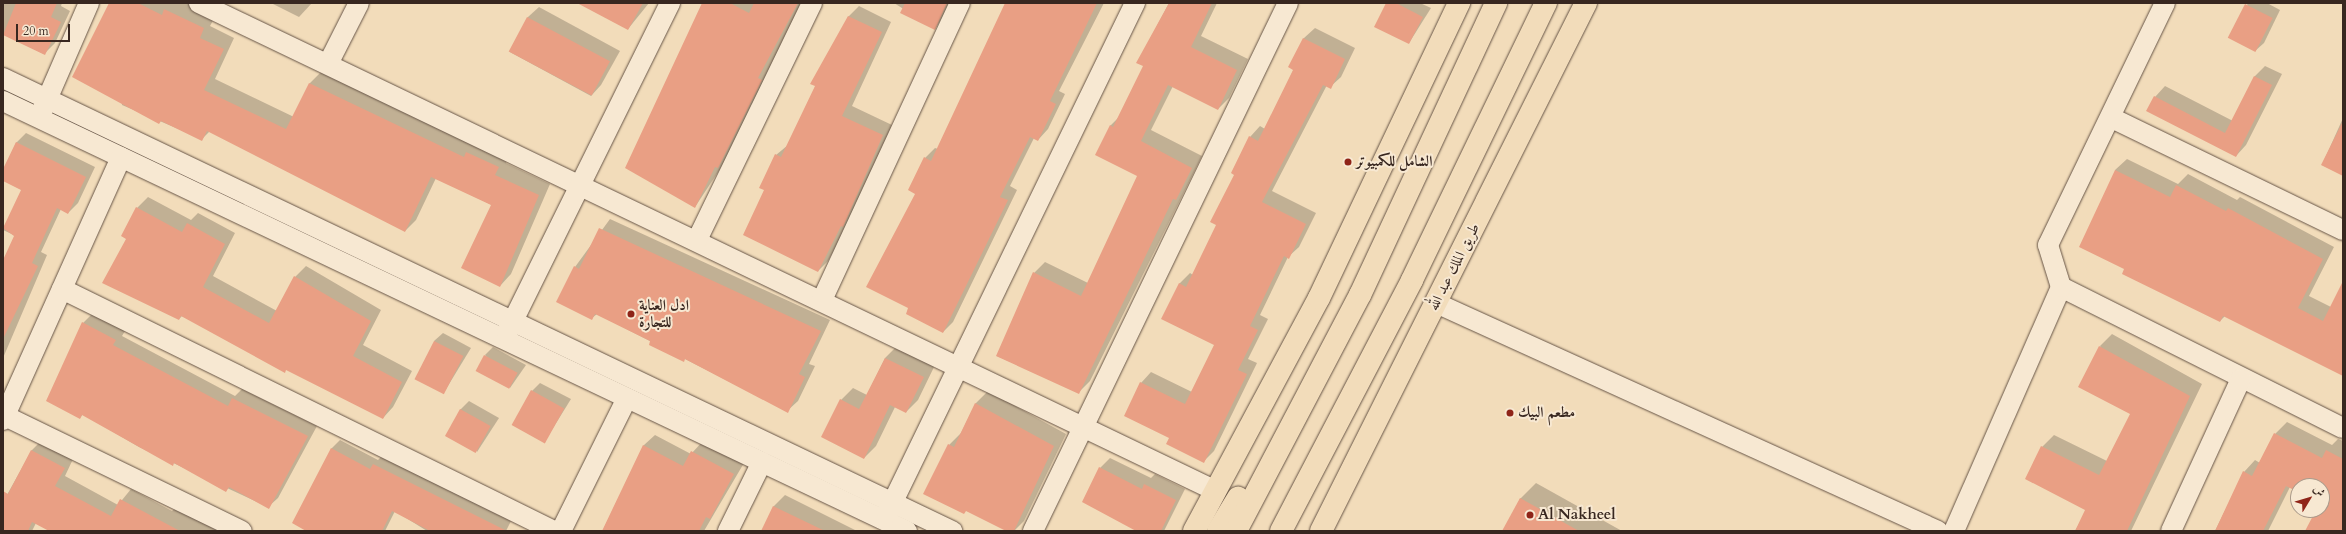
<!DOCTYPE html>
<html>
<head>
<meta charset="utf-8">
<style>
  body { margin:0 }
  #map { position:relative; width:2346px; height:534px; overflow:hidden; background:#f2dcba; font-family:Cardo,Amiri,serif }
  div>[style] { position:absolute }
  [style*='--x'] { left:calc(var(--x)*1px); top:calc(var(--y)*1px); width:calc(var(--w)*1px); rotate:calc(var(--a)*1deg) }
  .shadow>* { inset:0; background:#0003 }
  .building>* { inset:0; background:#e99f84; transform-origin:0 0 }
  .roads { filter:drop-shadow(0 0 1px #665446) drop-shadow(0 0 1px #665446) }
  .street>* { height:20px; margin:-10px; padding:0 10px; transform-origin:10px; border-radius:10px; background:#f7e8d2 }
  .primary>* { height:22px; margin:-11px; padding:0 11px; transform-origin:11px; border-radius:11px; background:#f2dcba }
  .highway>* { height:22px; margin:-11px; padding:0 11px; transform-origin:11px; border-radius:11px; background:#f2dcba }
  .dots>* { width:11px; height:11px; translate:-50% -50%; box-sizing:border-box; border:2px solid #f7e8d2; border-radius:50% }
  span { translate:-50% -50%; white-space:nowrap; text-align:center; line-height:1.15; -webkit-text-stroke:4px #f7e8d2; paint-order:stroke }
  .poi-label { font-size:15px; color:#382720; font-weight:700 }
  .left { translate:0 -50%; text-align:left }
  .street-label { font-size:15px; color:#382720 }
  .frame { position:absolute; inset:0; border:4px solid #382720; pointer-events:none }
  .north { position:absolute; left:2290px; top:478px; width:40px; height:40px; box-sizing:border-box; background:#f7e8d2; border:1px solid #ab9b8b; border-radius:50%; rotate:52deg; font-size:11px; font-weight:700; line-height:16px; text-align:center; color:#382720 }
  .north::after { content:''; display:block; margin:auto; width:14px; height:18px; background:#8f2418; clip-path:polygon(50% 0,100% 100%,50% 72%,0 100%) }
  .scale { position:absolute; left:16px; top:24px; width:54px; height:18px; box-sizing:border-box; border:2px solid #382720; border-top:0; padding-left:5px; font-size:12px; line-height:14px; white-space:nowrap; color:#382720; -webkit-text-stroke:3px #f7e8d2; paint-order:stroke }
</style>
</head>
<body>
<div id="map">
  <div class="shadow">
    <i style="clip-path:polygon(3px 3px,62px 3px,61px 6px,70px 11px,55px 43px,44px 54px,3px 34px)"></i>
    <i style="clip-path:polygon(110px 3px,186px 3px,215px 17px,210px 26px,234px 38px,215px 79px,294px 117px,310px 83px,321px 72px,509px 156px,506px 163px,550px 184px,511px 274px,500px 286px,492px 205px,436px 178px,416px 220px,405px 231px,210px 131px,202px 139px,122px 105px)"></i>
    <i style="clip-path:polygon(271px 3px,312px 3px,299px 17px)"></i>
    <i style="clip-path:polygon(579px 3px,649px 3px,628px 29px)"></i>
    <i style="clip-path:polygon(703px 3px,802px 3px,728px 157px,695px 207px)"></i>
    <i style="clip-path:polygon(894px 3px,952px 3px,935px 29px)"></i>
    <i style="clip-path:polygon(1008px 3px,1104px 3px,1059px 91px,1065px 94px,1048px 129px,1038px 140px,1034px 138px,1010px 186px,1017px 190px,953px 322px,943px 332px,910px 308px,916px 193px,925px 158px,935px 148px,938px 149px)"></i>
    <i style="clip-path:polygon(1169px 3px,1217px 3px,1201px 36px,1248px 59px,1229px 98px,1218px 109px,1173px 86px,1151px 130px,1202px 156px,1090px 381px,1079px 392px,997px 356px,1034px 273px,1045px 262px,1088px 283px,1139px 176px,1110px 126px,1120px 116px,1145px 66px,1138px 62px)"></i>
    <i style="clip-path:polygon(1387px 3px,1420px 3px,1431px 8px,1409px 43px)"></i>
    <i style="clip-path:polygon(2247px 3px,2267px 3px,2280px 10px,2264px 43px,2255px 51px)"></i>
    <i style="clip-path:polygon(859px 6px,891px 22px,852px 106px,892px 125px,853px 216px,828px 261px,818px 271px,765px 190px,776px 155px,788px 145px,848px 17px)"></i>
    <i style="clip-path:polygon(539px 7px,620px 51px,601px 85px,591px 96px,510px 52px,528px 17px)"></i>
    <i style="clip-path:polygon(1315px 28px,1355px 48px,1341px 77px,1330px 87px,1327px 85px,1272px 191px,1316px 213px,1299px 247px,1288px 257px,1260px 315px,1268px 319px,1248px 359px,1257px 363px,1214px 451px,1203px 462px,1170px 438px,1141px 383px,1151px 372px,1192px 392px,1215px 344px,1179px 284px,1190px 273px,1193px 275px,1218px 225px,1250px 137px,1260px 126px,1265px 129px,1294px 69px,1290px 67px,1304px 38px)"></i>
    <i style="clip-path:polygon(2265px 66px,2282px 74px,2246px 145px,2236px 156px,2155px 97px,2165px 86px,2233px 121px,2255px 76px)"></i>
    <i style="clip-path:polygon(2343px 118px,2343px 175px,2322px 165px)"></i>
    <i style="clip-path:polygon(26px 133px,95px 167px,78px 203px,68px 213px,61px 209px,41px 252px,47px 255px,3px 358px,3px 263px,16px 236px,3px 230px,22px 190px,3px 180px,3px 171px,16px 143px)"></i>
    <i style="clip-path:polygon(2127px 159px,2178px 184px,2188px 174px,2237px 200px,2240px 197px,2334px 247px,2309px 296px,2331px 307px,2343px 284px,2343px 372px,2225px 316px,2220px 321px,2126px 269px,2115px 170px)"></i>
    <i style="clip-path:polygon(148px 197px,191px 220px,198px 213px,235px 233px,213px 276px,277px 311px,295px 277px,306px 266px,381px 310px,363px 345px,412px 371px,393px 407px,383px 418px,182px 316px,179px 319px,127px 239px,137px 208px)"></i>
    <i style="clip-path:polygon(610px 219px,830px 320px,809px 364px,815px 366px,798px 401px,787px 411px,597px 314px,592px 318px,575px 267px)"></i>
    <i style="clip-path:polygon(93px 313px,125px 331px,122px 336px,235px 396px,242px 389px,317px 426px,278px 498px,268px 507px,139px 447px,83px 414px,80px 418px,83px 323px)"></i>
    <i style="clip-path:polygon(443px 333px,471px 348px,443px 394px,434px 341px)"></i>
    <i style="clip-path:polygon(2112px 334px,2202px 384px,2131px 531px,2075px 531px,2087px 510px,2042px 447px,2054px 435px,2107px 461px,2132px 413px,2100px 346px)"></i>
    <i style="clip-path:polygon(897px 346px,935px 365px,918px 400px,906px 412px,895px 407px,876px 446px,864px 458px,841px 400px,853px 388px,867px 395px,885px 358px)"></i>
    <i style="clip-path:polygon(493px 347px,526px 365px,510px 388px,485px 355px)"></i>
    <i style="clip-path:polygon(540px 383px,571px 399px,545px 441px,532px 391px)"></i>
    <i style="clip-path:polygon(988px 391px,1066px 434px,1024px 521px,1014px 531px,925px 493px,949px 445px,961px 433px,976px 403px)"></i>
    <i style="clip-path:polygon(469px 401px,499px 418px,477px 452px,460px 410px)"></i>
    <i style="clip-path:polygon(2287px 422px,2332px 445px,2338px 439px,2343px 441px,2343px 531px,2306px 531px,2317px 510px,2322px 510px,2322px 486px,2298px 486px,2298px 491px,2290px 487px,2268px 531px,2215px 531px,2244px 472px,2255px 460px,2260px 463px,2275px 434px)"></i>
    <i style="clip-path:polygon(655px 435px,691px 454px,703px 441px,744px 463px,704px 531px,610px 531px,604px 528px,644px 445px)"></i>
    <i style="clip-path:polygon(42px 440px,74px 457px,65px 476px,118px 505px,131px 489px,172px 511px,178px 506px,224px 531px,51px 531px,36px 523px,32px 531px,3px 531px,3px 502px,32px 450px)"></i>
    <i style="clip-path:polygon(340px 440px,378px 460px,382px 456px,511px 521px,506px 531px,427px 531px,395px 511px,385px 531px,308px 531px,293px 523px,332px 448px)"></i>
    <i style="clip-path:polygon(1110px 458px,1151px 478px,1155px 474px,1185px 489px,1164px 531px,1139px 531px,1100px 468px)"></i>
    <i style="clip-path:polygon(1536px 483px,1622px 531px,1504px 531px,1520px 499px)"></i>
    <i style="clip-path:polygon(785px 495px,857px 531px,763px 531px,774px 506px)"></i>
  </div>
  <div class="building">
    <i style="clip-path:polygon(16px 3px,57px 3px,51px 17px,61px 22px,45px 55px,3px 35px)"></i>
    <i style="clip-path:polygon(109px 3px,138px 3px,162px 15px,164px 9px,204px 28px,200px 38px,224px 49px,204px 90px,286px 129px,309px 83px,464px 157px,466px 152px,499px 167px,495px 175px,539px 195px,500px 287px,461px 268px,491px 205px,431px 177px,405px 232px,207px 131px,202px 141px,161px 121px,159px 124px,72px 77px)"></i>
    <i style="clip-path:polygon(577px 3px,643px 3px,628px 30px)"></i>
    <i style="clip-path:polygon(702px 3px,730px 3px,749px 13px,754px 3px,798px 3px,758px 78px,762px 80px,718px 168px,715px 167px,695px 208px,625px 168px)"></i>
    <i style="clip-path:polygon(905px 3px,947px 3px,935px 30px,900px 13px)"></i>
    <i style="clip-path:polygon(1005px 3px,1097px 3px,1050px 101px,1056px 104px,1038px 141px,1030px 137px,1000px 197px,1008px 200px,943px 333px,906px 314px,908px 308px,866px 287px,915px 194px,908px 190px,924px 157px,931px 161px)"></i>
    <i style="clip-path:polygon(1169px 3px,1212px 3px,1191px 47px,1237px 70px,1218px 110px,1168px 85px,1141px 141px,1192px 168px,1176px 200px,1173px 199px,1079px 394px,996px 356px,1033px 272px,1081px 296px,1137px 176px,1095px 155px,1110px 125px,1113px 127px,1143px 66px,1136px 63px)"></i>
    <i style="clip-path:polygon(1386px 3px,1396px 3px,1423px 17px,1409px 44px,1374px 27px)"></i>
    <i style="left:2245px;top:4px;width:31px;height:38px;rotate:27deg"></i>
    <i style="clip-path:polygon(848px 16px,882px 32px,842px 116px,883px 135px,843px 227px,841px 226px,818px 272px,743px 235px,764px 190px,759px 188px,775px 154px,781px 157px,815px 86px,810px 84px)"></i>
    <i style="left:527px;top:17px;width:94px;height:39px;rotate:28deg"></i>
    <i style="clip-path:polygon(1303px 38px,1345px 59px,1331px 89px,1323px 85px,1262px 202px,1306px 224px,1289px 259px,1284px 256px,1250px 326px,1258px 330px,1238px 370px,1247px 374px,1204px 463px,1166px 444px,1169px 438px,1124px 416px,1140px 382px,1185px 404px,1214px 345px,1161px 319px,1179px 283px,1186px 287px,1216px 225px,1210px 222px,1234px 175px,1231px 173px,1249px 136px,1258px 141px,1293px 70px,1288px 67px)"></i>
    <i style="clip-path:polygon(2254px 76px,2272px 85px,2236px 157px,2146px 111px,2154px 96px,2225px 133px)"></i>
    <i style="clip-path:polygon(2343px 121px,2343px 176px,2321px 165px)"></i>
    <i style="clip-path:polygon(16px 142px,86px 177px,68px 214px,57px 208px,32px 263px,38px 266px,3px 339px,3px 260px,14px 236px,3px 228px,21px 190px,3px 181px,3px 169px)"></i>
    <i style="clip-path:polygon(2115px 170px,2170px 197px,2176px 185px,2226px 211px,2228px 208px,2323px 259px,2298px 308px,2323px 321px,2343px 281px,2343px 376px,2223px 316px,2220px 322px,2122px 274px,2124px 269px,2079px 247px)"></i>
    <i style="clip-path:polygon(136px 207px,182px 232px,187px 223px,225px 244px,203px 287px,269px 323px,294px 276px,371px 321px,353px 356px,402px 382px,383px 419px,286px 370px,285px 373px,181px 316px,179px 320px,102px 283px,126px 239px,121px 236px)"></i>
    <i style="clip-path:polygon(599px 228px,821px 331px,799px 374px,805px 377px,788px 413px,685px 359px,684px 362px,649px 345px,650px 341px,595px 314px,592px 320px,556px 302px,574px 266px,579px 269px)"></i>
    <i style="clip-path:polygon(82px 322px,116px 340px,113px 345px,228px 406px,232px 398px,308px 436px,269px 509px,229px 487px,226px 492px,174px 463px,173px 466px,82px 415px,80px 419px,46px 401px)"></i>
    <i style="left:434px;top:341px;width:33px;height:43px;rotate:27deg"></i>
    <i style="clip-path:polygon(2099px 346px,2190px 396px,2127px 531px,2075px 531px,2085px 510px,2025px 479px,2041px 446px,2099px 475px,2130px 414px,2078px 387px)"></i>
    <i style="left:484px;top:355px;width:38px;height:18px;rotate:28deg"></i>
    <i style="clip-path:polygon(885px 358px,924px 377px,906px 413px,890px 405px,864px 459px,821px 437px,840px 399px,859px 409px)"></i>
    <i style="left:531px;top:390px;width:38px;height:40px;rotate:29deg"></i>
    <i style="clip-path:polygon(975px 403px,1054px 446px,1014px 531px,1006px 531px,966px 511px,964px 514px,923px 494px,948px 444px,954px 447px)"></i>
    <i style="left:460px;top:409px;width:35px;height:31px;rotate:29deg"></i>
    <i style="clip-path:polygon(2274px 433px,2322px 458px,2326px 450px,2343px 459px,2343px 531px,2305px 531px,2316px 510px,2322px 510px,2322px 486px,2298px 486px,2298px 492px,2286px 486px,2263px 531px,2215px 531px,2243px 471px,2252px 476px)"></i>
    <i style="clip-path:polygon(643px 445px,683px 466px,691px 451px,734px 474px,710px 519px,706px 517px,699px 531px,602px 531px)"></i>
    <i style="clip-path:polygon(331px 448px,370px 469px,373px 464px,507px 531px,430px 531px,392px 511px,382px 531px,306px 531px,292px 523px)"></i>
    <i style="clip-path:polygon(31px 450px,65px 468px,55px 486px,111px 516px,120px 499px,180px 531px,49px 531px,32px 522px,28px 531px,3px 531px,3px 491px,8px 494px)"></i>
    <i style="clip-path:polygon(1099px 467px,1142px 489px,1144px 484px,1176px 500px,1161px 531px,1136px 531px,1082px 502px)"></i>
    <i style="clip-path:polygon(1520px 498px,1579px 531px,1502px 531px)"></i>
    <i style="clip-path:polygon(773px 506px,825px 531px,761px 531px)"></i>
  </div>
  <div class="roads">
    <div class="street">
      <i style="--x:199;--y:3;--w:1128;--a:25.63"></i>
      <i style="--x:328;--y:64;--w:68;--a:-63.1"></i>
      <i style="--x:3;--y:78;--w:1052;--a:25.52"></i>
      <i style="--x:3;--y:101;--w:1001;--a:25.44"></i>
      <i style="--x:42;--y:111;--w:118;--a:-66.5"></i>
      <i style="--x:2112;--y:118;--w:257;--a:25.9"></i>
      <i style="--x:697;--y:240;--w:263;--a:-64.1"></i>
      <i style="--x:2061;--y:287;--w:315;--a:26.6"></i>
      <i style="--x:62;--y:289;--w:548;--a:26.19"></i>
      <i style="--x:822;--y:300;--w:327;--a:-65.1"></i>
      <i style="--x:1436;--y:303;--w:551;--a:24.43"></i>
      <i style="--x:507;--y:333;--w:368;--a:-63.7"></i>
      <i style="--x:5;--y:416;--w:263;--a:25.9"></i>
      <i style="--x:3;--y:420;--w:288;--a:-65.8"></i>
      <i style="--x:887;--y:514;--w:568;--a:-64.11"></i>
      <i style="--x:561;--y:531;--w:148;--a:-63.6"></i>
      <i style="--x:728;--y:531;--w:77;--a:-63.8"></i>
      <i style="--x:1033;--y:531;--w:586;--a:-64.22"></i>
      <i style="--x:1954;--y:531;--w:266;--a:-66.3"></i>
      <i style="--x:2061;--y:287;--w:44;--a:-107.2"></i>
      <i style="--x:2048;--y:245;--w:269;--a:-64.2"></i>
      <i style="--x:2171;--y:531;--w:167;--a:-65.3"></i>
    </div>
    <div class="primary">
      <i style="--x:1194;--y:531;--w:264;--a:-61.8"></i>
      <i style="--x:1319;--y:298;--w:327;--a:-64.6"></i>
      <i style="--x:1321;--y:531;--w:591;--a:-63.35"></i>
    </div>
    <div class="highway">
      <i style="--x:1218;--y:531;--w:39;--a:-59"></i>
      <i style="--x:1236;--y:531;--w:267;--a:-62.3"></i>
      <i style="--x:1360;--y:295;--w:322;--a:-65"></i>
      <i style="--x:1281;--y:531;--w:283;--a:-62.4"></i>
      <i style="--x:1412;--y:280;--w:308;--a:-64.2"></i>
    </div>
  </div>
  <div class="dots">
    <i style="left:1348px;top:162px;background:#8f2418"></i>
    <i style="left:631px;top:314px;background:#8f2418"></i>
    <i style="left:1510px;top:413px;background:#8f2418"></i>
    <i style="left:1530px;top:515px;background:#8f2418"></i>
  </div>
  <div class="poi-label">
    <span class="left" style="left:1356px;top:162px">الشامل للكمبيوتر</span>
    <span class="left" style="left:639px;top:314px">ادل العناية<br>للتجارة</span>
    <span class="left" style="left:1518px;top:413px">مطعم البيك</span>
    <span class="left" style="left:1538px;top:515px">Al Nakheel</span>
  </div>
  <div class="street-label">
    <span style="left:1454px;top:267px;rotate:-63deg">طريق الملك عبد الله</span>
  </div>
  <div class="frame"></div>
  <div class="north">ش</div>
  <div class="scale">20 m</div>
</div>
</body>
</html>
